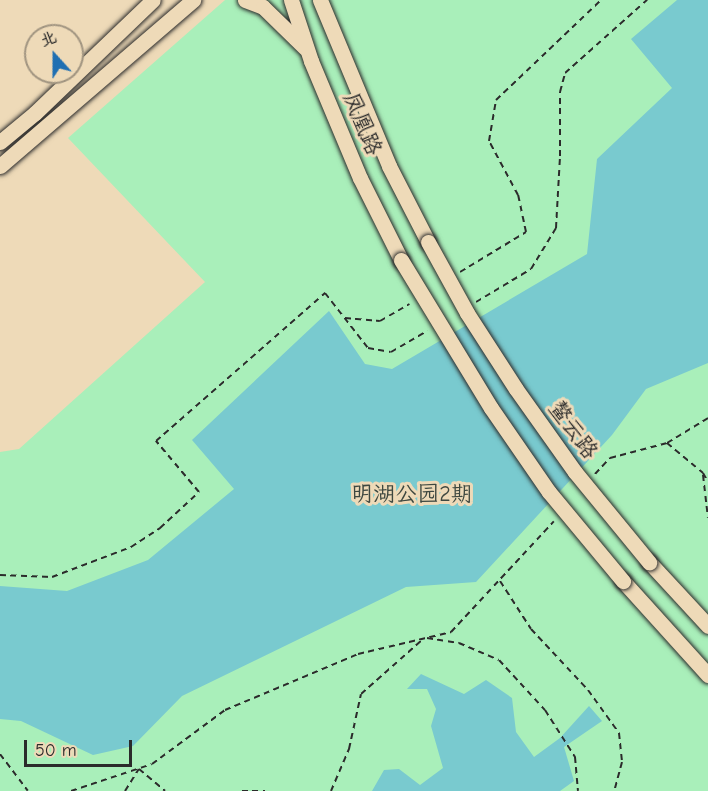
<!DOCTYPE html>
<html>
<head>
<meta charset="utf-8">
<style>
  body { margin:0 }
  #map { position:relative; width:708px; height:791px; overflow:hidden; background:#eedab8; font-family:"Comic Neue","LXGW WenKai TC",sans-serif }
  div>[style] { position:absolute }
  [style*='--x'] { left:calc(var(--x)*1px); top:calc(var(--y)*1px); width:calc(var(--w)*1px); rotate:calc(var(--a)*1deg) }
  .green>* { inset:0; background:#a9efba }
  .water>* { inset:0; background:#79cacf }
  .path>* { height:2px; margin-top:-1px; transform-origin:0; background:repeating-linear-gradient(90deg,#2b2b2b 0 6px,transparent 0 10.5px) }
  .roads { filter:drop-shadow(0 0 2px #2b2b2b) drop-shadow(0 0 2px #2b2b2b) }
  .tertiary>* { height:15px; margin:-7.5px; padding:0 7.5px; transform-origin:7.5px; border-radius:7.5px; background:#eedab8 }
  .bridges { filter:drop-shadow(0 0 2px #2b2b2b) drop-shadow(0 0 2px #2b2b2b) }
  .tertiary-bridge>* { height:15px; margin:-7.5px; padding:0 7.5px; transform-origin:7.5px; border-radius:7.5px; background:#eedab8 }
  span { translate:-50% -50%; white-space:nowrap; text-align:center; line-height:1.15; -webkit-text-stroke:6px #eedab8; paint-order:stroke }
  .street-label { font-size:22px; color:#2b2b2b }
  .park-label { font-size:22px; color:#3e4840 }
  .north { position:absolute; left:24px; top:24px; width:60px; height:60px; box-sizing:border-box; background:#eedab8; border:2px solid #a09480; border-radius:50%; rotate:339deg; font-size:16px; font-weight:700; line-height:24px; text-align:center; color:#2b2b2b }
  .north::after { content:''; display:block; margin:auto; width:21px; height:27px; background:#1f6fb2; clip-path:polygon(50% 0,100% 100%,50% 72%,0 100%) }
  .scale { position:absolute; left:24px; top:740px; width:108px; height:27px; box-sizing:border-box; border:3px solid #2b2b2b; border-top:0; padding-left:8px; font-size:18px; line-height:21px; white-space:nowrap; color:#2b2b2b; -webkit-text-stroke:4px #eedab8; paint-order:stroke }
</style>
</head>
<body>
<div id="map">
  <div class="green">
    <i style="clip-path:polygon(225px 0,708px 0,708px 791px,0 791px,0 452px,19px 449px,205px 282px,68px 138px)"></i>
  </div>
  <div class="water">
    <i style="clip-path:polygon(677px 0,708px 0,708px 363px,646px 389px,612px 435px,476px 582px,406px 587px,182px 696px,133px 746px,93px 755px,21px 721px,0 719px,0 586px,67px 591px,148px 560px,234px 489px,192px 440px,329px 311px,365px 364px,392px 369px,587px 254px,597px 159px,672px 88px,631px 39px)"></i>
    <i style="clip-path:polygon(421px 674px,464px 694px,486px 680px,512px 698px,516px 732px,534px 757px,560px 738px,589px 706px,602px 721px,564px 747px,574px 781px,560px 791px,372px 791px,384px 770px,399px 769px,420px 785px,443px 768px,431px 726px,436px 709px,427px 689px,407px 689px)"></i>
  </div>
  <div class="path">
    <i style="--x:460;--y:272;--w:77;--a:-31.2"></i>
    <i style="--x:526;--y:232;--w:38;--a:-102"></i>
    <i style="--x:518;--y:195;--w:61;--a:-118.2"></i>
    <i style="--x:489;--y:141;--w:42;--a:-80.3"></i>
    <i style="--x:496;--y:100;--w:145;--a:-43.6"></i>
    <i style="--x:476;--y:302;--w:64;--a:-31"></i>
    <i style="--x:531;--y:269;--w:48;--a:-58.6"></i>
    <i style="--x:556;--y:228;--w:72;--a:-86.8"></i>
    <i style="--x:560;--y:156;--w:64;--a:-90"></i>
    <i style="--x:560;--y:92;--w:20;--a:-75"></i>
    <i style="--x:565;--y:73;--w:110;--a:-41.7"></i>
    <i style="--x:345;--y:318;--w:35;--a:5"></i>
    <i style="--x:380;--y:321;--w:34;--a:-30"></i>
    <i style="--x:667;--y:443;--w:47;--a:39.8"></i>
    <i style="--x:703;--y:473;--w:10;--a:61"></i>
    <i style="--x:595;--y:474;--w:22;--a:-47"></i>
    <i style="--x:610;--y:458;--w:59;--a:-14.7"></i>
    <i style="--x:667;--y:443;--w:48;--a:-31.4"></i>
    <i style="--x:703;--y:475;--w:43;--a:83.4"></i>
    <i style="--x:0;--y:575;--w:52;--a:2.2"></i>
    <i style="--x:52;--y:577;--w:85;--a:-20.8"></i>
    <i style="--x:131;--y:547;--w:35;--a:-33"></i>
    <i style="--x:160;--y:528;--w:53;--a:-42.7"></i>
    <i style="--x:199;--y:492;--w:67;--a:-130.1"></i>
    <i style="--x:156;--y:441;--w:225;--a:-41.2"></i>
    <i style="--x:325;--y:293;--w:70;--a:52"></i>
    <i style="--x:368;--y:348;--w:23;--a:10"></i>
    <i style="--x:391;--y:352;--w:42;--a:-30.3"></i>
    <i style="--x:500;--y:581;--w:57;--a:57.1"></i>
    <i style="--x:531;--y:629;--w:83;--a:46.9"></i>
    <i style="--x:588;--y:690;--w:53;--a:54.2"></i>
    <i style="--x:619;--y:733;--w:29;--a:84"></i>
    <i style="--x:622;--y:762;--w:30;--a:105"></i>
    <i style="--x:427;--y:638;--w:32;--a:9"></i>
    <i style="--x:459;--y:643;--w:43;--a:23"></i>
    <i style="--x:499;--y:660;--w:68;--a:47.4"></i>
    <i style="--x:545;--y:710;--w:56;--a:57.4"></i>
    <i style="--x:575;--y:757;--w:34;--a:85"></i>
    <i style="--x:0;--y:754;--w:46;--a:52.9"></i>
    <i style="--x:71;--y:791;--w:85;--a:-18.4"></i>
    <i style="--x:152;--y:764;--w:91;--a:-36.5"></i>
    <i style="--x:225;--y:710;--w:144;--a:-22.8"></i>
    <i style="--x:358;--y:654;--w:96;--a:-13.3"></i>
    <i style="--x:451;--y:632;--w:151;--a:-47.1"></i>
    <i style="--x:125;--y:791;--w:26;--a:-58"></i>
    <i style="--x:139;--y:769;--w:34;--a:40"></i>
    <i style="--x:242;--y:791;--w:23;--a:0"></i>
    <i style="--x:331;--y:791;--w:46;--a:-66.8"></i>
    <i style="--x:349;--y:749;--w:56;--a:-77.7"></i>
    <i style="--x:361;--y:694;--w:81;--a:-41.5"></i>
  </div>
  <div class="roads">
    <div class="tertiary">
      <i style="--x:245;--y:0;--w:19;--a:21"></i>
      <i style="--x:263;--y:7;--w:59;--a:44.3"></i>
      <i style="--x:291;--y:0;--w:64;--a:71.8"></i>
      <i style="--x:311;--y:61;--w:127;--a:67.3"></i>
      <i style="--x:360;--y:178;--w:92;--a:63.4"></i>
      <i style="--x:320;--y:0;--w:180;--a:67.4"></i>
      <i style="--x:389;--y:166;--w:85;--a:62.8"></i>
      <i style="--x:0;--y:142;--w:45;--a:-39.6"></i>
      <i style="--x:35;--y:113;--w:163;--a:-43.8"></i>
      <i style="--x:0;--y:166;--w:255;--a:-40.7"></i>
      <i style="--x:649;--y:562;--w:87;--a:47.3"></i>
      <i style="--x:623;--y:581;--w:127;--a:47.9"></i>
    </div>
  </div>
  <div class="bridges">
    <div class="tertiary-bridge">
      <i style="--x:428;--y:242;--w:81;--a:61.2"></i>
      <i style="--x:467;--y:313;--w:90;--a:57.2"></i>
      <i style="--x:516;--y:389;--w:102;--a:54.6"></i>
      <i style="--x:575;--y:472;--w:117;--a:50.6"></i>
      <i style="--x:401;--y:260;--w:173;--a:58.7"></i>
      <i style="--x:491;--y:408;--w:102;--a:55.4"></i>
      <i style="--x:549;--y:492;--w:116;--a:50.3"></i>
    </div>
  </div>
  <div class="street-label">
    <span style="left:362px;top:124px;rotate:67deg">凤凰路</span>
    <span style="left:573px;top:430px;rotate:54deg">鳌云路</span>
  </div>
  <div class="park-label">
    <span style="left:412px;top:495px">明湖公园2期</span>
  </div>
  <div class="north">北</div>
  <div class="scale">50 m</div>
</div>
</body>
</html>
